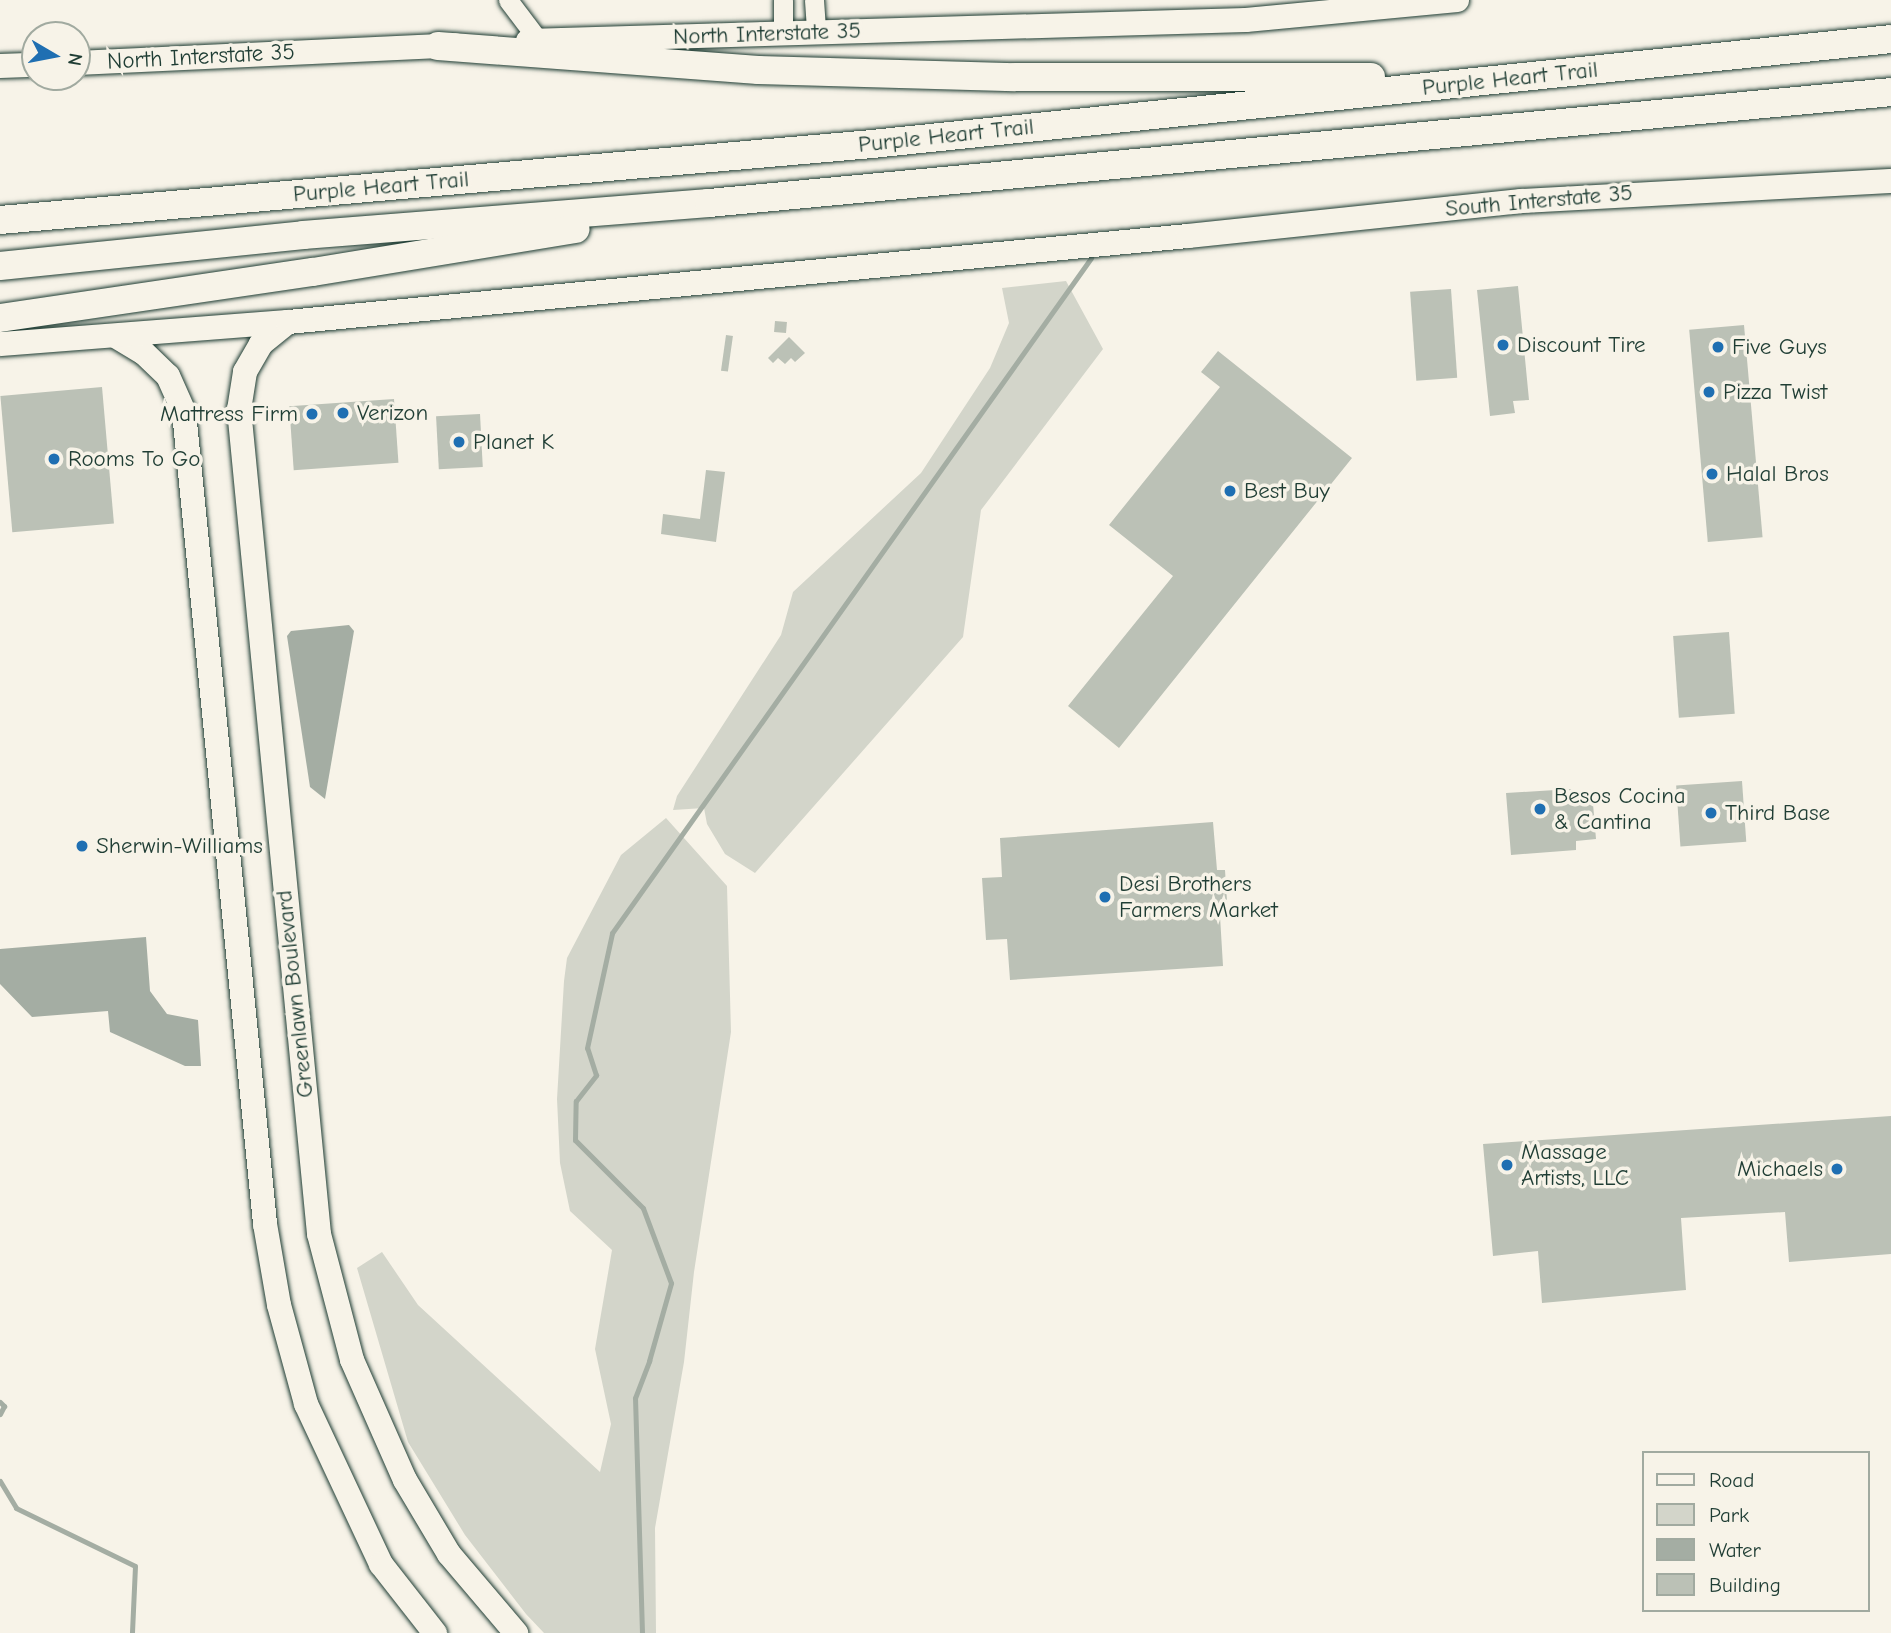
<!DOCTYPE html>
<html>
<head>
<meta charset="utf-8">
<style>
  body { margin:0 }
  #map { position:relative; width:1891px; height:1633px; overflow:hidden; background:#f7f3e8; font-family:"Comic Neue",sans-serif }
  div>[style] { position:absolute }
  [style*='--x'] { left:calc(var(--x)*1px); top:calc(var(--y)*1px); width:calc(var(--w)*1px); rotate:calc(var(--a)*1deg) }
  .green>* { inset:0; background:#d3d5ca }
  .water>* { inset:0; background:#a4ada3 }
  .stream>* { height:5px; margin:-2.5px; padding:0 2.5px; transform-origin:2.5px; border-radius:2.5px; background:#a4ada3 }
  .building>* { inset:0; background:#bbc1b6; transform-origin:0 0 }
  .roads { filter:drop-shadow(0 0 2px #1f3d34) drop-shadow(0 0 2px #1f3d34) }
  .minor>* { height:19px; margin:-9.5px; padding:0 9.5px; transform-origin:9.5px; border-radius:9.5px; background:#f7f3e8 }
  .major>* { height:24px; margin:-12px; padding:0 12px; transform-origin:12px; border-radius:12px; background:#f7f3e8 }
  .highway>* { height:28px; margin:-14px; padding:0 14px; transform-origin:14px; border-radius:14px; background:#f7f3e8 }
  .dots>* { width:19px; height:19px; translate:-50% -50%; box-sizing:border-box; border:4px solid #f7f3e8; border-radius:50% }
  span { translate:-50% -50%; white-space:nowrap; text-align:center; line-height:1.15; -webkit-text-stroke:7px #f7f3e8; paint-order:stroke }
  .street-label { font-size:23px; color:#1f3d34 }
  .poi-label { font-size:23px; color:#1f3d34 }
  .left { translate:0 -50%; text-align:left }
  .right { translate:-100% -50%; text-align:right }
  .legend { position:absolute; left:1642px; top:1451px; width:228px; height:161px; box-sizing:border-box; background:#f7f3e8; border:2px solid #a1aaa0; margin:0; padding:9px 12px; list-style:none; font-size:21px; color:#1f3d34 }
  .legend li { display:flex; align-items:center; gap:14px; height:35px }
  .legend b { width:35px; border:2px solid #a1aaa0 }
  .north { position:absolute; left:21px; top:21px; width:70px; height:70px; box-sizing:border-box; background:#f7f3e8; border:2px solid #a1aaa0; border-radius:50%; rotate:100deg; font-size:19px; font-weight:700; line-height:28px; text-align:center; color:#1f3d34 }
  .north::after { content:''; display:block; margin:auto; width:24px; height:32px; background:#1f6fb2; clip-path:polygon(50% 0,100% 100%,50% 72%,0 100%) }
</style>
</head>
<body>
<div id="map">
  <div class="green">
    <i style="clip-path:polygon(1066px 281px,1103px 349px,981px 510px,963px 637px,755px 873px,725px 854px,707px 824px,704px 808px,673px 810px,677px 796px,781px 635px,793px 592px,921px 473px,990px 368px,1009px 323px,1002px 288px)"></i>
    <i style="clip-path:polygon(666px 818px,727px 886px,731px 1032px,694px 1272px,684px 1362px,655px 1528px,656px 1633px,544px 1633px,526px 1614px,465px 1535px,408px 1442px,357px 1268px,382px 1252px,418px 1305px,600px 1472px,611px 1424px,595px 1349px,612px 1250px,570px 1211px,560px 1163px,557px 1099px,564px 981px,567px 958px,621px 855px)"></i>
  </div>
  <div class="water">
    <i style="clip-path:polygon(349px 625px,354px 631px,325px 799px,310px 787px,287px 636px,291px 631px)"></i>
    <i style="clip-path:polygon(146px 937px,150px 991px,167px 1014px,198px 1020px,201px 1066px,185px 1066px,110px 1032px,108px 1011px,32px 1017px,0 984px,0 949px)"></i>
  </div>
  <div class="stream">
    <i style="--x:0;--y:1402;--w:6;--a:45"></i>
    <i style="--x:4;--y:1406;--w:9;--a:117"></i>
    <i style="--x:0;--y:1481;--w:31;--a:59"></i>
    <i style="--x:16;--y:1508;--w:132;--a:26"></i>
    <i style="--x:135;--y:1566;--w:67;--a:92.6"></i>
    <i style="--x:642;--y:1633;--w:235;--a:-91.7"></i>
    <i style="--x:635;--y:1398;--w:40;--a:-69"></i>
    <i style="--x:649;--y:1361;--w:81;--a:-74.2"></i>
    <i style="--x:671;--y:1283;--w:80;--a:-110.5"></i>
    <i style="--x:643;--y:1208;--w:96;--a:-135"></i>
    <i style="--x:575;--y:1140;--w:39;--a:-89"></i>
    <i style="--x:576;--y:1101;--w:33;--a:-52"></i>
    <i style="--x:596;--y:1075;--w:28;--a:-108"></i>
    <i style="--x:587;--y:1048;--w:118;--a:-77.7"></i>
    <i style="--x:612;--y:933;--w:828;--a:-54.64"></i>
  </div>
  <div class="building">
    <i style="clip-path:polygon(1518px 286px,1529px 400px,1513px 401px,1515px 413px,1490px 416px,1477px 290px)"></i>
    <i style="left:1451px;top:289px;width:89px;height:41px;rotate:86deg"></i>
    <i style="left:775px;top:321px;width:12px;height:11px;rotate:5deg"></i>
    <i style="left:1744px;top:325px;width:213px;height:55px;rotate:85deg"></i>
    <i style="left:726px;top:335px;width:7px;height:36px;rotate:8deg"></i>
    <i style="clip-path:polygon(789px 337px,805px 353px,795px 362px,791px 358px,785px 364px,778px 358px,773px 363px,768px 358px)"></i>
    <i style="clip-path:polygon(1218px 351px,1352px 458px,1119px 748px,1068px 706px,1173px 576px,1109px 525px,1220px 387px,1201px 372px)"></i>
    <i style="left:102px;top:387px;width:137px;height:102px;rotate:85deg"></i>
    <i style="left:394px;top:399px;width:64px;height:105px;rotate:86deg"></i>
    <i style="left:480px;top:414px;width:53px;height:44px;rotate:87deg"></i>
    <i style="clip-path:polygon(706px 470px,725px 472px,716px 542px,661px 534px,663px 514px,700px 519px)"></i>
    <i style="left:1729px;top:632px;width:82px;height:56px;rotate:86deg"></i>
    <i style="left:1742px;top:781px;width:61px;height:66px;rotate:86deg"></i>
    <i style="clip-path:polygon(1571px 789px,1572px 794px,1592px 792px,1596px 839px,1576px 841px,1576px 850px,1511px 855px,1506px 793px)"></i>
    <i style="clip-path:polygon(1213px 822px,1217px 870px,1225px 870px,1228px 916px,1220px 916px,1223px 966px,1010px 980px,1007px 939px,986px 940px,982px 878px,1002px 877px,1000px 838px)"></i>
    <i style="clip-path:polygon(1891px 1116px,1891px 1254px,1789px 1262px,1785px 1212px,1681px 1218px,1686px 1290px,1542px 1303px,1538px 1251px,1493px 1256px,1483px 1144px)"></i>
  </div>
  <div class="roads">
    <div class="minor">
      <i style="--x:508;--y:0;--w:51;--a:52.9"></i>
      <i style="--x:783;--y:0;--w:34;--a:90"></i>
      <i style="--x:814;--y:0;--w:32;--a:86"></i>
    </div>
    <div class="major">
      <i style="--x:528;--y:41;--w:718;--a:-1.68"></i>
      <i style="--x:1246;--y:20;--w:212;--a:-5.4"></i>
      <i style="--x:77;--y:63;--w:379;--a:-2.7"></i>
      <i style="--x:0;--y:66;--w:35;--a:-2"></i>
      <i style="--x:288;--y:322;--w:35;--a:141"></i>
      <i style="--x:261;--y:344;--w:32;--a:120"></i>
      <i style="--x:245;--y:372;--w:37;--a:99"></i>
      <i style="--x:239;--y:409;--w:829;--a:84.46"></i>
      <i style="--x:319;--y:1234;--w:130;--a:75.3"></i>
      <i style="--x:352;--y:1360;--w:131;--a:66.2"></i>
      <i style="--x:405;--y:1480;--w:86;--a:59.3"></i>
      <i style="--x:449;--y:1554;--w:104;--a:49.7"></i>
      <i style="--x:117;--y:337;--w:31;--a:31"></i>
      <i style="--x:144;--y:353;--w:33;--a:44"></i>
      <i style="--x:168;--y:376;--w:39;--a:66"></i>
      <i style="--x:184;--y:412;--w:816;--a:84.3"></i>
      <i style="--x:265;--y:1224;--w:82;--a:80.2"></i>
      <i style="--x:279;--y:1305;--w:103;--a:74.7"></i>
      <i style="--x:306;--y:1404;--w:177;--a:64.9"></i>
      <i style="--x:381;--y:1564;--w:88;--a:52"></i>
      <i style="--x:0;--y:344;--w:289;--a:-4.4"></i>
      <i style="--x:288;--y:322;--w:904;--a:-5.46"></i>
      <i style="--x:1188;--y:236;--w:335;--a:-6"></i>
      <i style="--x:1521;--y:201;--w:371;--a:-3.1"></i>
    </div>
    <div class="highway">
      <i style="--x:438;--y:46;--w:321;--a:4.3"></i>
      <i style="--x:758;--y:70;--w:257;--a:1.6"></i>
      <i style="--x:1015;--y:77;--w:356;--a:0"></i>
      <i style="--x:0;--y:220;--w:875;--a:-4.98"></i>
      <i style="--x:872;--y:144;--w:1024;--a:-5.88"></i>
      <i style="--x:0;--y:266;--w:305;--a:-5.8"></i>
      <i style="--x:303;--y:235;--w:407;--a:-4.5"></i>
      <i style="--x:709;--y:203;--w:1187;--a:-5.36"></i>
      <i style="--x:0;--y:318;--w:316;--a:-8.4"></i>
      <i style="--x:313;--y:272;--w:266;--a:-9.3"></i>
    </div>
  </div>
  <div class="dots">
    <i style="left:1503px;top:345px;background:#1f6fb2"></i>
    <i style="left:1718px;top:347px;background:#1f6fb2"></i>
    <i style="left:1709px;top:392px;background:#1f6fb2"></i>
    <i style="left:343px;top:413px;background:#1f6fb2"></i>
    <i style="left:312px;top:414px;background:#1f6fb2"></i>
    <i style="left:459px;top:442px;background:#1f6fb2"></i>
    <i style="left:54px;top:459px;background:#1f6fb2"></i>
    <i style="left:1712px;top:474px;background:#1f6fb2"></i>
    <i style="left:1230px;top:491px;background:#1f6fb2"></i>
    <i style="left:1540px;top:809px;background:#1f6fb2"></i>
    <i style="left:1711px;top:813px;background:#1f6fb2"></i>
    <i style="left:82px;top:846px;background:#1f6fb2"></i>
    <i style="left:1105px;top:897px;background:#1f6fb2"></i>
    <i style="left:1507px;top:1165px;background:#1f6fb2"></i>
    <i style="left:1837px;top:1169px;background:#1f6fb2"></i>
  </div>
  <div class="street-label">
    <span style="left:767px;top:34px;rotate:-2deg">North Interstate 35</span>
    <span style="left:201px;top:57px;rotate:-3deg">North Interstate 35</span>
    <span style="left:1510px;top:79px;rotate:-6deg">Purple Heart Trail</span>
    <span style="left:946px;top:136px;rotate:-6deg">Purple Heart Trail</span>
    <span style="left:381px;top:187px;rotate:-5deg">Purple Heart Trail</span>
    <span style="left:1539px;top:201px;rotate:-5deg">South Interstate 35</span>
    <span style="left:295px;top:994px;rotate:-96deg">Greenlawn Boulevard</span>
  </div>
  <div class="poi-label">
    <span class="left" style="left:1517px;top:345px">Discount Tire</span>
    <span class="left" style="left:1732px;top:347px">Five Guys</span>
    <span class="left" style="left:1723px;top:392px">Pizza Twist</span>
    <span class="left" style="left:357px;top:413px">Verizon</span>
    <span class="right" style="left:298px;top:414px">Mattress Firm</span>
    <span class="left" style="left:473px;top:442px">Planet K</span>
    <span class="left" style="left:68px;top:459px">Rooms To Go</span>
    <span class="left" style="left:1726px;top:474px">Halal Bros</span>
    <span class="left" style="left:1244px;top:491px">Best Buy</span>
    <span class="left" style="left:1554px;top:809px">Besos Cocina<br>&amp; Cantina</span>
    <span class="left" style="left:1725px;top:813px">Third Base</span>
    <span class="left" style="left:96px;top:846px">Sherwin-Williams</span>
    <span class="left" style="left:1119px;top:897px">Desi Brothers<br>Farmers Market</span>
    <span class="left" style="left:1521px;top:1165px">Massage<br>Artists, LLC</span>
    <span class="right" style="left:1823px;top:1169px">Michaels</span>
  </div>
  <ul class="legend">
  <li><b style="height:9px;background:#f7f3e8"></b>Road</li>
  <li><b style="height:19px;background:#d3d5ca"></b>Park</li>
  <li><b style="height:19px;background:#a4ada3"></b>Water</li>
  <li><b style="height:19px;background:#bbc1b6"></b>Building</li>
  </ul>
  <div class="north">N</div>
</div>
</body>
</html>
